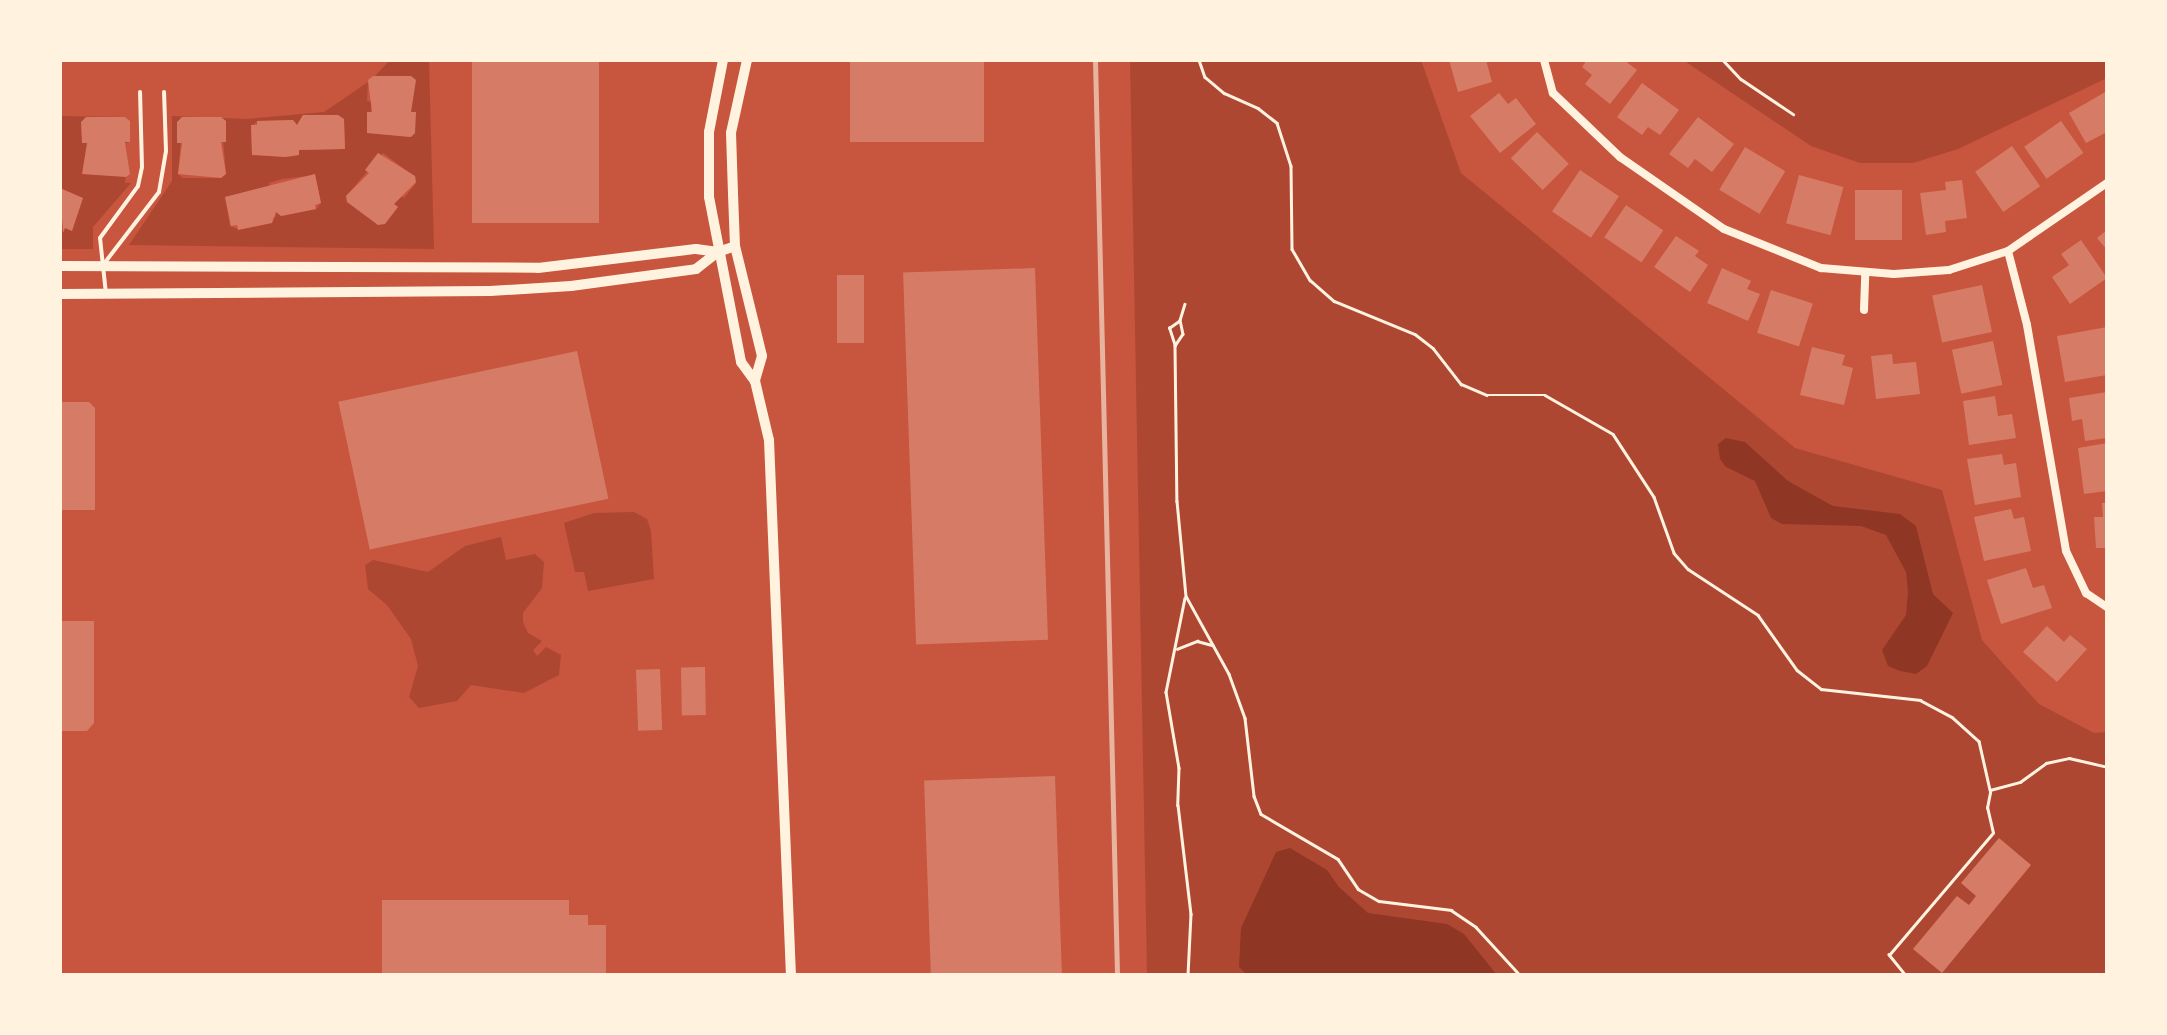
<!DOCTYPE html>
<html>
<head>
<meta charset="utf-8">
<style>
  body { margin:0 }
  #map { position:relative; width:2167px; height:1035px; overflow:hidden; background:#c8553d; font-family:"Asap Condensed",sans-serif }
  div>[style] { position:absolute }
  [style*='--x'] { left:calc(var(--x)*1px); top:calc(var(--y)*1px); width:calc(var(--w)*1px); rotate:calc(var(--a)*1deg) }
  .green>* { inset:0; background:#ae4732 }
  .water>* { inset:0; background:#8f3625 }
  .building>* { inset:0; background:#d67c66; transform-origin:0 0 }
  .path>* { height:2.5px; margin:-1.25px; padding:0 1.25px; transform-origin:1.25px; border-radius:1.25px; background:#fff3e0 }
  .service>* { height:4px; margin:-2px; padding:0 2px; transform-origin:2px; border-radius:2px; background:#fff3e0 }
  .minor>* { height:8px; margin:-4px; padding:0 4px; transform-origin:4px; border-radius:4px; background:#fff3e0 }
  .tertiary>* { height:10px; margin:-5px; padding:0 5px; transform-origin:5px; border-radius:5px; background:#fff3e0 }
  .rail>* { height:5px; margin:-2.5px; padding:0 2.5px; transform-origin:2.5px; border-radius:2.5px; background:#e9b49f }
  span { translate:-50% -50%; white-space:nowrap; text-align:center; line-height:1.15; -webkit-text-stroke:10px #fff3e0; paint-order:stroke }
  .frame { position:absolute; inset:0; border:62px solid #fff3e0; pointer-events:none }
</style>
</head>
<body>
<div id="map">
  <div class="green">
    <i style="clip-path:polygon(evenodd,390px 60px,429px 60px,434px 249px,129px 245px,172px 181px,172px 116px,247px 119px,324px 112px,371px 80px,390px 60px,415px 80px,411px 112px,415px 113px,415px 133px,410px 137px,368px 133px,372px 102px,367px 101px,368px 81px,415px 80px,390px 60px,303px 115px,337px 115px,344px 119px,345px 149px,299px 150px,285px 157px,252px 155px,251px 126px,258px 121px,292px 120px,297px 125px,303px 115px,390px 60px,183px 117px,221px 117px,226px 173px,221px 178px,183px 178px,178px 174px,183px 117px,390px 60px,383px 153px,414px 176px,416px 183px,404px 198px,400px 196px,394px 204px,346px 196px,383px 153px,390px 60px,315px 175px,321px 203px,316px 209px,282px 216px,276px 212px,276px 217px,238px 229px,230px 226px,225px 197px,270px 187px,269px 183px,282px 179px,315px 175px)"></i>
    <i style="clip-path:polygon(1130px 60px,1421px 60px,1461px 173px,1795px 448px,1942px 490px,1982px 640px,2039px 704px,2094px 733px,2107px 732px,2107px 975px,1147px 975px)"></i>
    <i style="clip-path:polygon(1683px 60px,2107px 60px,2107px 78px,1958px 149px,1913px 163px,1860px 163px,1811px 146px)"></i>
    <i style="clip-path:polygon(60px 116px,125px 117px,130px 121px,130px 142px,125px 143px,130px 174px,126px 174px,125px 183px,131px 183px,93px 227px,93px 249px,60px 249px)"></i>
    <i style="clip-path:polygon(634px 512px,647px 519px,651px 531px,654px 579px,588px 591px,584px 572px,575px 572px,564px 523px,594px 513px)"></i>
    <i style="clip-path:polygon(501px 537px,506px 560px,535px 554px,544px 562px,542px 588px,523px 613px,523px 622px,528px 633px,542px 641px,533px 650px,537px 656px,546px 647px,561px 655px,559px 675px,524px 693px,471px 685px,457px 701px,419px 708px,409px 697px,418px 666px,411px 639px,387px 605px,368px 589px,365px 565px,373px 560px,428px 572px,465px 546px)"></i>
  </div>
  <div class="water">
    <i style="clip-path:polygon(1726px 438px,1745px 442px,1788px 481px,1833px 506px,1900px 514px,1916px 526px,1933px 594px,1953px 613px,1927px 666px,1916px 674px,1900px 671px,1888px 666px,1882px 650px,1906px 615px,1908px 592px,1906px 572px,1886px 535px,1861px 526px,1782px 524px,1771px 518px,1755px 481px,1726px 467px,1720px 459px,1718px 444px)"></i>
    <i style="clip-path:polygon(1290px 848px,1327px 870px,1339px 887px,1368px 913px,1447px 924px,1464px 934px,1497px 975px,1247px 975px,1239px 967px,1241px 928px,1276px 852px)"></i>
  </div>
  <div class="building">
    <i style="left:472px;top:60px;width:127px;height:163px"></i>
    <i style="left:850px;top:60px;width:134px;height:82px"></i>
    <i style="clip-path:polygon(1449px 60px,1486px 60px,1492px 82px,1458px 92px)"></i>
    <i style="clip-path:polygon(1587px 60px,1624px 60px,1637px 70px,1610px 104px,1585px 84px,1592px 75px,1582px 67px)"></i>
    <i style="clip-path:polygon(373px 76px,411px 76px,416px 80px,411px 112px,416px 112px,415px 133px,411px 137px,367px 133px,367px 112px,372px 112px,368px 80px)"></i>
    <i style="clip-path:polygon(1642px 83px,1679px 110px,1660px 135px,1648px 127px,1642px 135px,1617px 117px)"></i>
    <i style="clip-path:polygon(2107px 91px,2107px 132px,2086px 143px,2069px 113px)"></i>
    <i style="clip-path:polygon(1499px 93px,1508px 104px,1516px 98px,1536px 124px,1500px 153px,1470px 116px)"></i>
    <i style="clip-path:polygon(303px 115px,338px 115px,344px 119px,345px 149px,299px 150px,299px 155px,286px 157px,252px 155px,251px 125px,257px 125px,257px 121px,293px 120px,297px 125px)"></i>
    <i style="clip-path:polygon(86px 117px,125px 117px,130px 121px,130px 142px,125px 142px,130px 174px,126px 177px,82px 174px,87px 143px,82px 143px,81px 122px)"></i>
    <i style="clip-path:polygon(182px 117px,221px 117px,226px 121px,226px 142px,221px 142px,226px 174px,221px 178px,178px 174px,182px 143px,177px 143px,177px 122px)"></i>
    <i style="clip-path:polygon(1698px 117px,1734px 144px,1712px 172px,1695px 159px,1688px 168px,1669px 154px)"></i>
    <i style="left:2061px;top:121px;width:39px;height:45px;rotate:55deg"></i>
    <i style="left:1537px;top:132px;width:45px;height:37px;rotate:45deg"></i>
    <i style="left:2012px;top:146px;width:49px;height:45px;rotate:55deg"></i>
    <i style="left:1745px;top:147px;width:47px;height:50px;rotate:31deg"></i>
    <i style="clip-path:polygon(378px 153px,415px 176px,416px 182px,394px 204px,398px 207px,385px 224px,378px 225px,347px 202px,346px 196px,369px 173px,365px 170px)"></i>
    <i style="left:1580px;top:170px;width:47px;height:50px;rotate:34deg"></i>
    <i style="clip-path:polygon(315px 174px,321px 203px,315px 205px,316px 209px,281px 216px,276px 212px,272px 223px,238px 230px,237px 225px,231px 226px,225px 197px)"></i>
    <i style="left:1799px;top:175px;width:46px;height:50px;rotate:15deg"></i>
    <i style="clip-path:polygon(1962px 180px,1967px 218px,1945px 221px,1946px 232px,1926px 235px,1920px 193px,1946px 190px,1945px 182px)"></i>
    <i style="clip-path:polygon(60px 188px,83px 198px,72px 231px,65px 228px,63px 233px)"></i>
    <i style="left:1855px;top:190px;width:47px;height:50px"></i>
    <i style="left:1626px;top:205px;width:45px;height:39px;rotate:34deg"></i>
    <i style="clip-path:polygon(2107px 230px,2107px 250px,2097px 238px)"></i>
    <i style="clip-path:polygon(1676px 236px,1699px 251px,1695px 256px,1708px 265px,1690px 292px,1654px 267px)"></i>
    <i style="clip-path:polygon(2081px 240px,2107px 278px,2070px 304px,2052px 277px,2069px 265px,2061px 254px)"></i>
    <i style="left:1035px;top:268px;width:372px;height:132px;rotate:88deg"></i>
    <i style="clip-path:polygon(1722px 268px,1751px 281px,1747px 289px,1760px 294px,1748px 321px,1707px 303px)"></i>
    <i style="left:837px;top:275px;width:27px;height:68px"></i>
    <i style="left:1982px;top:285px;width:48px;height:51px;rotate:78deg"></i>
    <i style="left:1771px;top:290px;width:44px;height:45px;rotate:18deg"></i>
    <i style="clip-path:polygon(2107px 327px,2107px 375px,2065px 382px,2057px 336px)"></i>
    <i style="left:1993px;top:341px;width:45px;height:42px;rotate:78deg"></i>
    <i style="clip-path:polygon(1812px 347px,1845px 355px,1842px 365px,1853px 368px,1844px 405px,1800px 395px)"></i>
    <i style="left:577px;top:351px;width:151px;height:244px;rotate:78deg"></i>
    <i style="clip-path:polygon(1892px 354px,1893px 364px,1916px 362px,1920px 394px,1876px 399px,1871px 356px)"></i>
    <i style="clip-path:polygon(2107px 392px,2107px 438px,2085px 441px,2082px 419px,2072px 421px,2069px 398px)"></i>
    <i style="clip-path:polygon(1995px 396px,1998px 416px,2012px 414px,2016px 438px,1969px 445px,1963px 401px)"></i>
    <i style="clip-path:polygon(60px 402px,89px 402px,95px 408px,95px 510px,60px 510px)"></i>
    <i style="clip-path:polygon(2107px 443px,2107px 491px,2084px 494px,2078px 448px)"></i>
    <i style="clip-path:polygon(2002px 454px,2004px 465px,2016px 463px,2021px 497px,1975px 505px,1967px 459px)"></i>
    <i style="clip-path:polygon(2102px 503px,2107px 503px,2107px 548px,2096px 548px,2094px 517px,2103px 517px)"></i>
    <i style="clip-path:polygon(2011px 509px,2014px 519px,2024px 517px,2031px 551px,1984px 561px,1974px 517px)"></i>
    <i style="clip-path:polygon(2026px 568px,2033px 588px,2044px 585px,2052px 608px,2001px 624px,1987px 580px)"></i>
    <i style="clip-path:polygon(60px 621px,94px 621px,94px 723px,87px 731px,60px 731px)"></i>
    <i style="clip-path:polygon(2047px 626px,2064px 642px,2070px 635px,2087px 649px,2057px 682px,2023px 652px)"></i>
    <i style="left:705px;top:667px;width:48px;height:24px;rotate:89deg"></i>
    <i style="left:660px;top:669px;width:61px;height:24px;rotate:88deg"></i>
    <i style="left:1055px;top:776px;width:199px;height:131px;rotate:88deg"></i>
    <i style="clip-path:polygon(1999px 838px,2031px 865px,1942px 973px,1913px 949px,1957px 896px,1969px 905px,1976px 896px,1961px 883px)"></i>
    <i style="clip-path:polygon(382px 900px,569px 900px,569px 915px,588px 915px,588px 925px,606px 925px,606px 975px,382px 975px)"></i>
  </div>
  <div class="path">
    <i style="--x:1199;--y:60;--w:18;--a:71"></i>
    <i style="--x:1205;--y:77;--w:25;--a:40"></i>
    <i style="--x:1224;--y:93;--w:37;--a:24"></i>
    <i style="--x:1258;--y:108;--w:24;--a:38"></i>
    <i style="--x:1277;--y:123;--w:45;--a:72"></i>
    <i style="--x:1291;--y:166;--w:83;--a:89.3"></i>
    <i style="--x:1292;--y:249;--w:36;--a:60"></i>
    <i style="--x:1310;--y:280;--w:32;--a:41"></i>
    <i style="--x:1334;--y:301;--w:87;--a:22.2"></i>
    <i style="--x:1415;--y:334;--w:23;--a:38"></i>
    <i style="--x:1433;--y:348;--w:46;--a:52.1"></i>
    <i style="--x:1461;--y:384;--w:28;--a:23"></i>
    <i style="--x:1487;--y:395;--w:58;--a:0"></i>
    <i style="--x:1545;--y:395;--w:78;--a:29.8"></i>
    <i style="--x:1613;--y:434;--w:75;--a:56.9"></i>
    <i style="--x:1654;--y:497;--w:59;--a:70.3"></i>
    <i style="--x:1674;--y:553;--w:21;--a:49"></i>
    <i style="--x:1688;--y:569;--w:84;--a:33.3"></i>
    <i style="--x:1758;--y:615;--w:67;--a:54.7"></i>
    <i style="--x:1797;--y:670;--w:31;--a:38"></i>
    <i style="--x:1821;--y:689;--w:100;--a:6.3"></i>
    <i style="--x:1920;--y:700;--w:36;--a:28"></i>
    <i style="--x:1952;--y:717;--w:36;--a:42"></i>
    <i style="--x:1979;--y:741;--w:50;--a:77.3"></i>
    <i style="--x:1990;--y:790;--w:31;--a:-15"></i>
    <i style="--x:2020;--y:782;--w:32;--a:-36"></i>
    <i style="--x:2046;--y:763;--w:24;--a:-12"></i>
    <i style="--x:2069;--y:758;--w:39;--a:13"></i>
    <i style="--x:1723;--y:60;--w:26;--a:47"></i>
    <i style="--x:1741;--y:79;--w:63;--a:33.9"></i>
    <i style="--x:1185;--y:304;--w:17;--a:107"></i>
    <i style="--x:1180;--y:320;--w:14;--a:78"></i>
    <i style="--x:1183;--y:334;--w:14;--a:124"></i>
    <i style="--x:1175;--y:346;--w:155;--a:89.3"></i>
    <i style="--x:1177;--y:501;--w:95;--a:84.6"></i>
    <i style="--x:1186;--y:596;--w:89;--a:61.1"></i>
    <i style="--x:1229;--y:674;--w:47;--a:70"></i>
    <i style="--x:1245;--y:718;--w:79;--a:83.4"></i>
    <i style="--x:1254;--y:796;--w:19;--a:69"></i>
    <i style="--x:1261;--y:814;--w:89;--a:30.3"></i>
    <i style="--x:1338;--y:859;--w:36;--a:56"></i>
    <i style="--x:1358;--y:889;--w:24;--a:30"></i>
    <i style="--x:1379;--y:901;--w:73;--a:7.1"></i>
    <i style="--x:1451;--y:910;--w:30;--a:34"></i>
    <i style="--x:1476;--y:927;--w:65;--a:47.5"></i>
    <i style="--x:1175;--y:346;--w:19;--a:-108"></i>
    <i style="--x:1169;--y:328;--w:12;--a:-35"></i>
    <i style="--x:1185;--y:598;--w:96;--a:101.4"></i>
    <i style="--x:1166;--y:692;--w:77;--a:80.3"></i>
    <i style="--x:1179;--y:768;--w:37;--a:92"></i>
    <i style="--x:1178;--y:805;--w:110;--a:83.2"></i>
    <i style="--x:1191;--y:914;--w:61;--a:92.8"></i>
    <i style="--x:1177;--y:649;--w:22;--a:-22"></i>
    <i style="--x:1197;--y:641;--w:16;--a:15"></i>
    <i style="--x:1686;--y:975;--w:15;--a:0"></i>
    <i style="--x:1905;--y:975;--w:26;--a:-129"></i>
    <i style="--x:1889;--y:955;--w:160;--a:-49.6"></i>
    <i style="--x:1993;--y:833;--w:26;--a:-103"></i>
    <i style="--x:1987;--y:808;--w:16;--a:-79"></i>
  </div>
  <div class="service">
    <i style="--x:103;--y:265;--w:92;--a:-52.5"></i>
    <i style="--x:159;--y:192;--w:42;--a:-80.3"></i>
    <i style="--x:166;--y:151;--w:59;--a:-91.9"></i>
    <i style="--x:106;--y:294;--w:56;--a:-96.1"></i>
    <i style="--x:100;--y:238;--w:64;--a:-53.8"></i>
    <i style="--x:138;--y:186;--w:19;--a:-78"></i>
    <i style="--x:142;--y:167;--w:75;--a:-91.5"></i>
  </div>
  <div class="minor">
    <i style="--x:1544;--y:60;--w:34;--a:75"></i>
    <i style="--x:1553;--y:93;--w:93;--a:43.7"></i>
    <i style="--x:1620;--y:157;--w:126;--a:34.7"></i>
    <i style="--x:1724;--y:229;--w:105;--a:21.9"></i>
    <i style="--x:1821;--y:268;--w:73;--a:4.7"></i>
    <i style="--x:1894;--y:274;--w:55;--a:-4.2"></i>
    <i style="--x:1949;--y:270;--w:62;--a:-17.9"></i>
    <i style="--x:2008;--y:251;--w:120;--a:-34.5"></i>
    <i style="--x:2008;--y:251;--w:76;--a:75.6"></i>
    <i style="--x:2027;--y:325;--w:229;--a:80.2"></i>
    <i style="--x:2066;--y:551;--w:47;--a:64.5"></i>
    <i style="--x:2086;--y:593;--w:25;--a:34"></i>
    <i style="--x:1864;--y:310;--w:38;--a:-88"></i>
  </div>
  <div class="tertiary">
    <i style="--x:723;--y:60;--w:73;--a:101"></i>
    <i style="--x:709;--y:132;--w:65;--a:90"></i>
    <i style="--x:709;--y:197;--w:168;--a:79"></i>
    <i style="--x:741;--y:362;--w:24;--a:54"></i>
    <i style="--x:755;--y:381;--w:61;--a:76.7"></i>
    <i style="--x:769;--y:440;--w:535;--a:87.65"></i>
    <i style="--x:747;--y:60;--w:75;--a:102.4"></i>
    <i style="--x:731;--y:133;--w:61;--a:88.1"></i>
    <i style="--x:733;--y:194;--w:52;--a:87.8"></i>
    <i style="--x:735;--y:246;--w:113;--a:76.2"></i>
    <i style="--x:762;--y:356;--w:26;--a:106"></i>
    <i style="--x:60;--y:266;--w:478;--a:0.2"></i>
    <i style="--x:538;--y:268;--w:159;--a:-6.9"></i>
    <i style="--x:696;--y:249;--w:22;--a:8"></i>
    <i style="--x:60;--y:294;--w:430;--a:-0.4"></i>
    <i style="--x:490;--y:291;--w:81;--a:-3.5"></i>
    <i style="--x:571;--y:286;--w:126;--a:-7.7"></i>
    <i style="--x:696;--y:269;--w:28;--a:-38"></i>
    <i style="--x:718;--y:252;--w:18;--a:-19"></i>
  </div>
  <div class="rail">
    <i style="--x:1095;--y:60;--w:915;--a:88.62"></i>
  </div>
  <div class="frame"></div>
</div>
</body>
</html>
